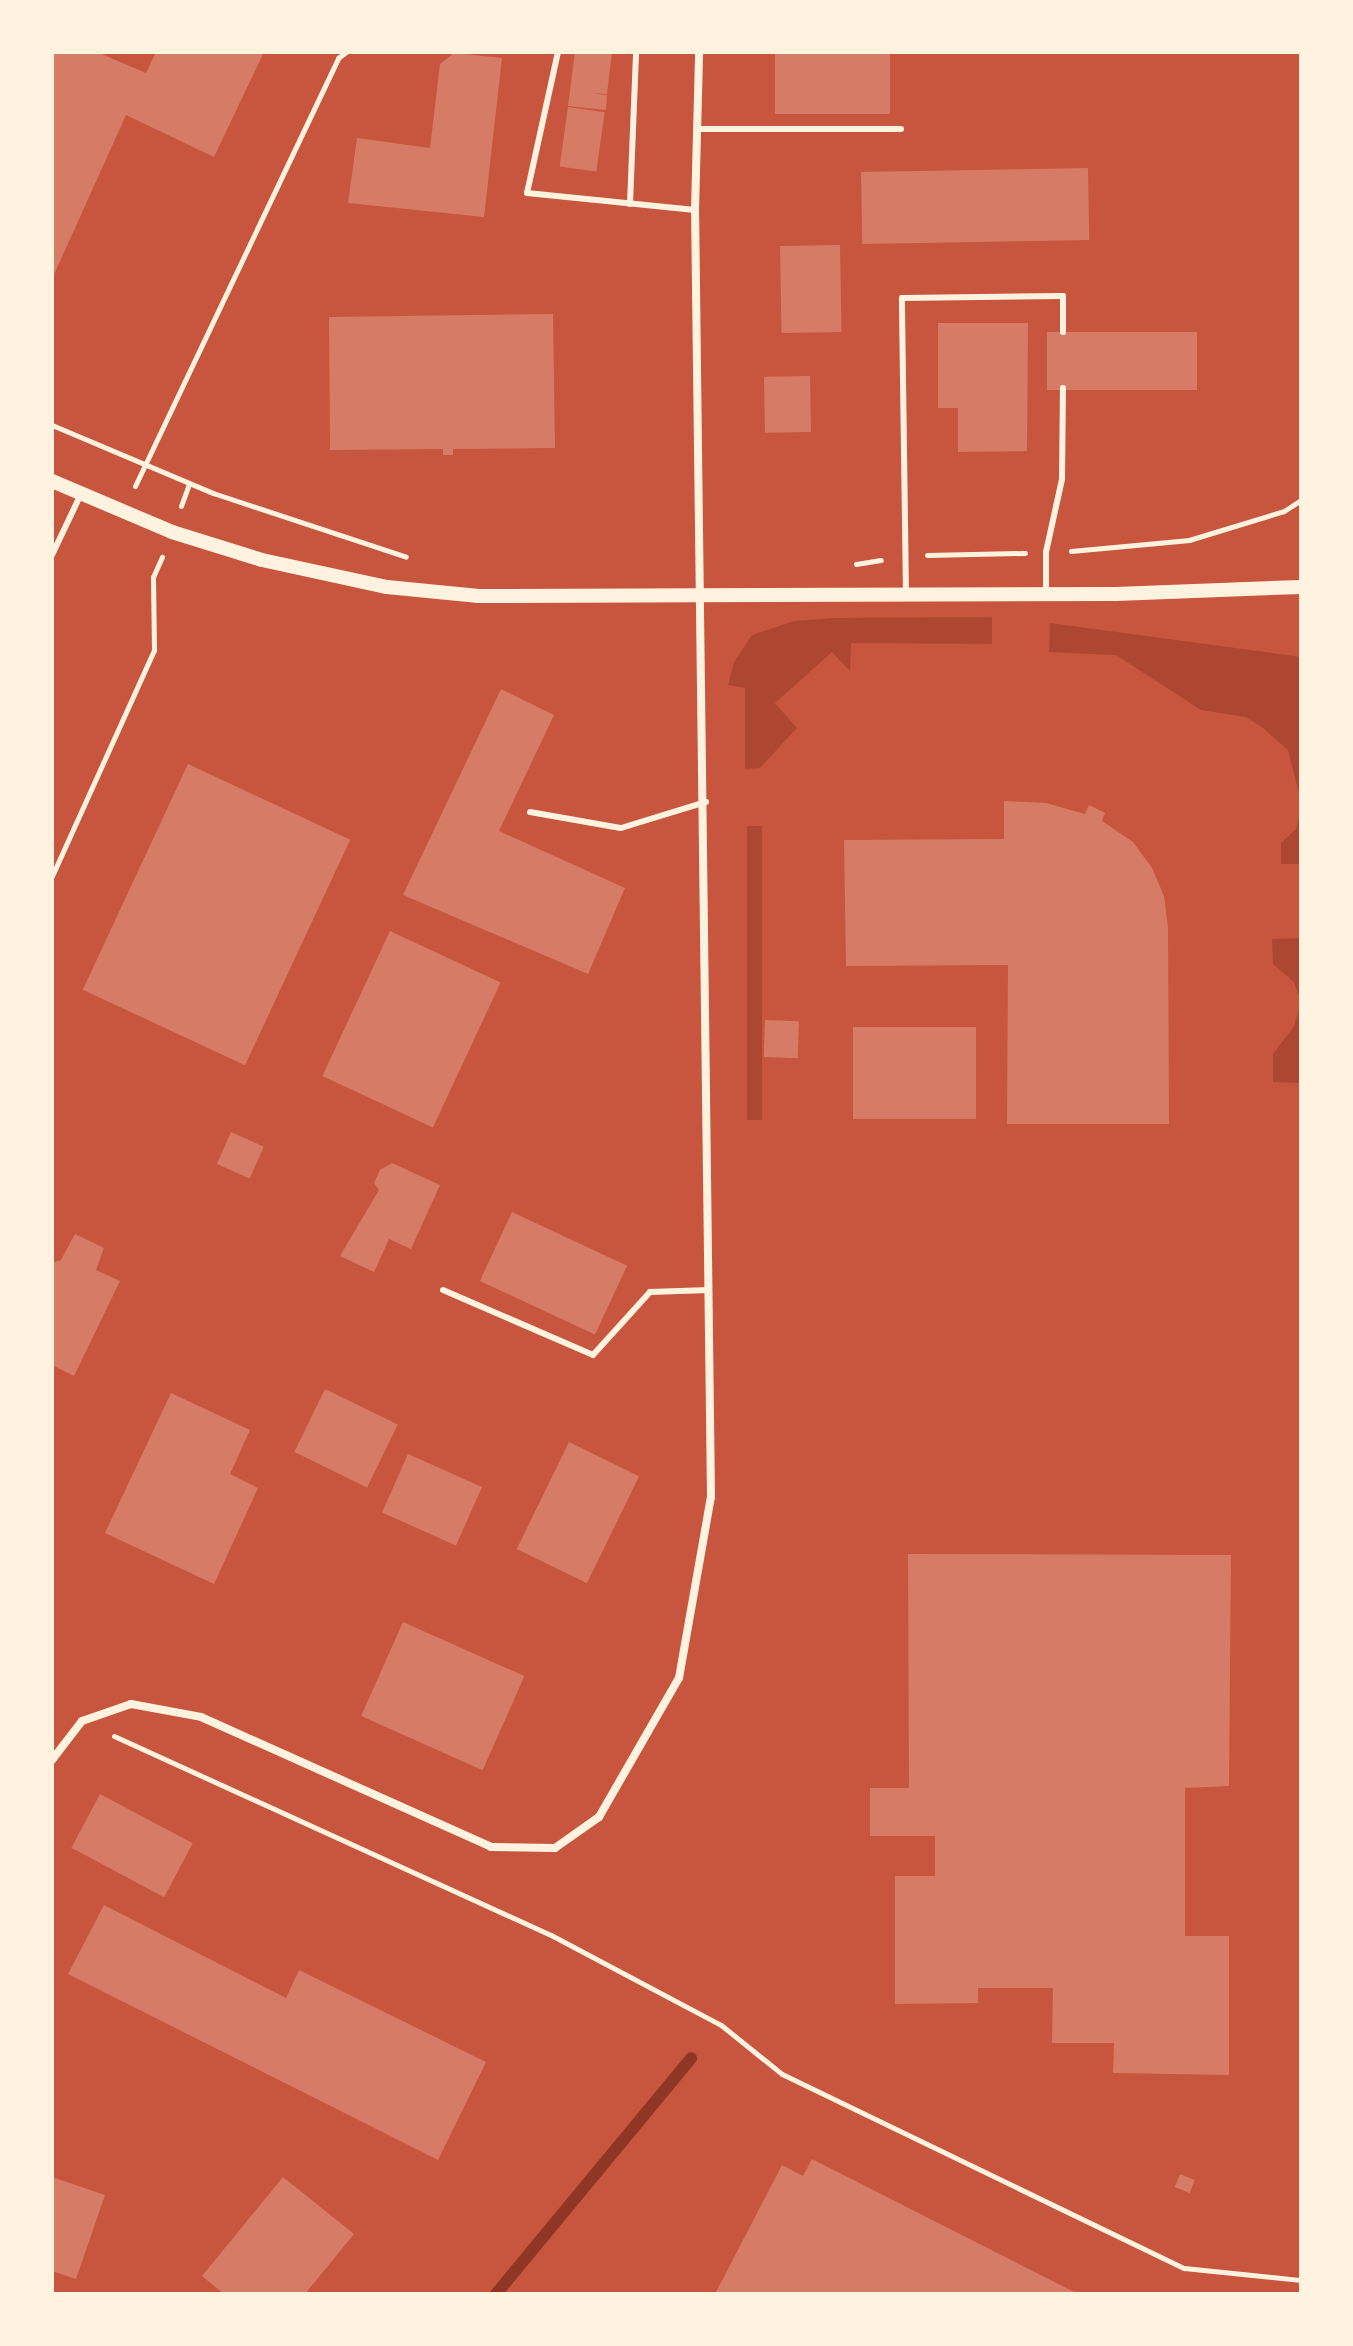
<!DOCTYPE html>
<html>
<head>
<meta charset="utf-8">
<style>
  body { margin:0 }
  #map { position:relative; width:1353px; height:2346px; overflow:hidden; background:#c8553d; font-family:"Golos Text",sans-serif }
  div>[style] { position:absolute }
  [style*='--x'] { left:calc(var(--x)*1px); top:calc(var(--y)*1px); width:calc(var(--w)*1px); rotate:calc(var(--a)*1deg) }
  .green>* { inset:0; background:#ae4732; transform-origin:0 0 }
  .stream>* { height:12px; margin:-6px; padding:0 6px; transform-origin:6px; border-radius:6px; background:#8f3625 }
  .building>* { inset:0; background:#d67c66; transform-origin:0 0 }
  .path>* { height:5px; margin:-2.5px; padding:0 2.5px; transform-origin:2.5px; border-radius:2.5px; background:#fff3e0 }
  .service>* { height:6px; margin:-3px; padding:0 3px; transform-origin:3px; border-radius:3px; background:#fff3e0 }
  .minor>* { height:8px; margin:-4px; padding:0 4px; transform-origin:4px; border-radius:4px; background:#fff3e0 }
  .tertiary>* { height:14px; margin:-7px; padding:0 7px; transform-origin:7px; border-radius:7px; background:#fff3e0 }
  span { translate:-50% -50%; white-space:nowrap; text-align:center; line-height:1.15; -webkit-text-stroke:8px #fff3e0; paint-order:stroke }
  .frame { position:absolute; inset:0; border:54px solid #fff3e0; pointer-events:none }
</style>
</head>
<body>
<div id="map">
  <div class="green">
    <i style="clip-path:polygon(992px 617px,992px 644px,851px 643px,850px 671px,832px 652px,775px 703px,797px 728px,760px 768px,745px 769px,745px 688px,728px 685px,734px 662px,752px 635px,794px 621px,835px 618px)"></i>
    <i style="clip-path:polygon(1050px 623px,1301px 657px,1301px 801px,1288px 750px,1263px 728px,1246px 717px,1201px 710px,1116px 655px,1049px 652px)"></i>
    <i style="clip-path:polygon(1301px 809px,1301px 1226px,1299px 1226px,1299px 1083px,1273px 1082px,1273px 1054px,1294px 1026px,1301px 1002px,1294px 982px,1273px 964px,1272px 939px,1300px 938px,1299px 864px,1281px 864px,1281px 843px,1296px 829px)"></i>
    <i style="left:747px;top:826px;width:15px;height:294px"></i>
  </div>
  <div class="stream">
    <i style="--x:496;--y:2294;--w:306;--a:-50.4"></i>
  </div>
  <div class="building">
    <i style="clip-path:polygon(53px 52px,97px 52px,146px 73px,156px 52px,263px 54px,214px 157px,126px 115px,52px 279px)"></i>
    <i style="clip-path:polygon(575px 52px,612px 52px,607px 94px,592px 93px,607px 95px,606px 110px,568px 106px)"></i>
    <i style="left:775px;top:52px;width:115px;height:62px"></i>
    <i style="clip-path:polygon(454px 53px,502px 58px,484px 217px,348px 203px,357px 138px,430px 148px,440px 64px)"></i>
    <i style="left:568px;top:107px;width:37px;height:60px;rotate:8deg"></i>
    <i style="left:1088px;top:168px;width:72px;height:227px;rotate:89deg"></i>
    <i style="left:840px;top:245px;width:87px;height:60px;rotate:89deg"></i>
    <i style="clip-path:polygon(553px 314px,555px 448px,453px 449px,453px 455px,443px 455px,443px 449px,330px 450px,329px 317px)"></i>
    <i style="clip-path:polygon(938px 323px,1028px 323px,1027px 451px,958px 452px,958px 408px,938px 408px)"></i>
    <i style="left:1047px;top:332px;width:150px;height:58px"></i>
    <i style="left:810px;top:376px;width:56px;height:46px;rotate:89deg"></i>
    <i style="clip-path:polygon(501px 689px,554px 715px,499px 831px,625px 888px,588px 974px,403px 895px)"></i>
    <i style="left:188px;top:764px;width:179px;height:249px;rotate:25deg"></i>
    <i style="clip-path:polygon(1004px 801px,1046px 803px,1085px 814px,1089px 805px,1105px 813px,1102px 821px,1133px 842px,1152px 868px,1164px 896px,1168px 927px,1169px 1124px,1007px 1124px,1008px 965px,846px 966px,844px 840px,1004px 839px)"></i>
    <i style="left:390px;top:931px;width:122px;height:160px;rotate:25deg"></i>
    <i style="left:765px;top:1020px;width:34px;height:37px;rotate:2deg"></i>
    <i style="left:853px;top:1027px;width:123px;height:92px"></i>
    <i style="left:231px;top:1132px;width:36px;height:35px;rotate:24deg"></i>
    <i style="clip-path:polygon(392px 1163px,440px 1185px,411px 1249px,389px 1239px,374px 1272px,340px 1256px,379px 1190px,374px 1183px,380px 1170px)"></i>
    <i style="left:512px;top:1212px;width:127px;height:76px;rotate:25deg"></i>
    <i style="clip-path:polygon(75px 1234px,104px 1248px,96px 1270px,120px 1281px,74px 1376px,52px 1365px,52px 1263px,61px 1260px)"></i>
    <i style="left:325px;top:1389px;width:81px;height:70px;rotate:26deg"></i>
    <i style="clip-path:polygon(171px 1393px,250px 1430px,230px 1474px,258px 1488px,214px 1584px,105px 1533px)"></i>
    <i style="left:569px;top:1442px;width:78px;height:119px;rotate:26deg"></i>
    <i style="left:408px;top:1454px;width:81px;height:64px;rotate:24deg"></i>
    <i style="clip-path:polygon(908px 1554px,1231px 1555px,1229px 1786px,1185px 1788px,1185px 1936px,1229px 1936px,1229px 2075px,1113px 2073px,1114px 2043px,1052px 2043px,1053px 1988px,978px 1988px,978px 2003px,895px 2004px,895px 1876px,935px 1876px,935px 1836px,870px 1836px,870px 1788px,909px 1788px)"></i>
    <i style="left:403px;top:1622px;width:133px;height:103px;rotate:24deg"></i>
    <i style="left:100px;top:1794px;width:105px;height:61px;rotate:28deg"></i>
    <i style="clip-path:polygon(104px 1905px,286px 1998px,299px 1970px,486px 2062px,438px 2160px,68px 1974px)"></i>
    <i style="clip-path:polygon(812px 2159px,1078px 2294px,715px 2294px,782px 2165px,803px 2176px)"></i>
    <i style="left:1180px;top:2174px;width:16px;height:14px;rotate:22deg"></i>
    <i style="clip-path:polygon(52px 2177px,105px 2195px,76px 2279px,52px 2271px)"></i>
    <i style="clip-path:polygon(283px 2177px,354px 2234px,305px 2294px,224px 2294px,202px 2276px)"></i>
  </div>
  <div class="path">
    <i style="--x:52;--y:425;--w:175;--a:22.9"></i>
    <i style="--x:213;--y:493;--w:203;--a:18.3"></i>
    <i style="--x:135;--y:486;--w:474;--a:-64.6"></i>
    <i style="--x:338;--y:58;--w:10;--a:-37"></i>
    <i style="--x:181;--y:506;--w:23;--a:-70"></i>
    <i style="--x:1071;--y:551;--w:119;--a:-5.3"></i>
    <i style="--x:1189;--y:540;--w:99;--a:-17"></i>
    <i style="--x:1284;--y:511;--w:20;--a:-33"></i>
    <i style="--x:927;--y:555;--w:98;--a:-1.2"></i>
    <i style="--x:856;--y:564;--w:25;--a:-9"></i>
    <i style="--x:52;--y:876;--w:248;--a:-65.7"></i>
    <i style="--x:154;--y:650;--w:73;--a:-90.8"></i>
    <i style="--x:153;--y:577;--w:22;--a:-66"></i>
    <i style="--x:114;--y:1736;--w:480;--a:24.5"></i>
    <i style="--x:551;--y:1935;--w:192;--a:27.9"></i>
    <i style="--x:721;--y:2025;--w:78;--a:38.8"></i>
    <i style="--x:782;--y:2074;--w:446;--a:25.8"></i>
    <i style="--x:1184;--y:2268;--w:118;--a:5.9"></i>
  </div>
  <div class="service">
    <i style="--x:558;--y:52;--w:144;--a:102.4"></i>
    <i style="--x:527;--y:193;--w:169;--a:5.8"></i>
    <i style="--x:697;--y:129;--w:204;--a:0"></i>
    <i style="--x:630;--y:204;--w:152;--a:-87.7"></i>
    <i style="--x:52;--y:555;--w:68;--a:-64.6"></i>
    <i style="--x:906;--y:594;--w:296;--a:-90.8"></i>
    <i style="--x:902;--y:298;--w:161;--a:-0.7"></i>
    <i style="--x:1063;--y:296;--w:36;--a:90"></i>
    <i style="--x:1046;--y:595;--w:43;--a:-90"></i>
    <i style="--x:1046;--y:552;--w:75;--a:-77.6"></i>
    <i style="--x:1062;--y:479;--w:91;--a:-89.4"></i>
    <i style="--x:530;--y:812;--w:92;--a:10"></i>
    <i style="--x:621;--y:828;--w:89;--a:-17"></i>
    <i style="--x:443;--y:1290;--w:163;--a:23.4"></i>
    <i style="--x:593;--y:1355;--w:85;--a:-47.9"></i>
    <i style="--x:650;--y:1292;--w:59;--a:-1.9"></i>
  </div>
  <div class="minor">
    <i style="--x:52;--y:1760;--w:49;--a:-52.4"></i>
    <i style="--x:82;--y:1721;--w:52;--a:-19.1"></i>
    <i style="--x:131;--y:1704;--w:71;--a:10.5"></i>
    <i style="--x:201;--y:1717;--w:318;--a:24.1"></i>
    <i style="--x:491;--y:1847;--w:64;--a:0.9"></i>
    <i style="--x:555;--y:1848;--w:54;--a:-35.2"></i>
    <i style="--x:599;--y:1817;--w:160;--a:-60.1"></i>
    <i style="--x:679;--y:1678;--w:184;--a:-80"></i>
    <i style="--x:711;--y:1497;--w:1287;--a:-90.71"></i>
    <i style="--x:695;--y:210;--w:158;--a:-88.5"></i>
  </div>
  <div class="tertiary">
    <i style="--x:52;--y:481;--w:130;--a:23"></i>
    <i style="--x:172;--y:532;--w:94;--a:17.3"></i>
    <i style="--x:262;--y:560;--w:128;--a:12.2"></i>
    <i style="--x:387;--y:587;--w:92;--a:5.6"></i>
    <i style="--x:479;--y:596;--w:637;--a:-0.18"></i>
    <i style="--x:1116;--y:594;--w:185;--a:-2.2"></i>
  </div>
  <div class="frame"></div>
</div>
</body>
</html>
